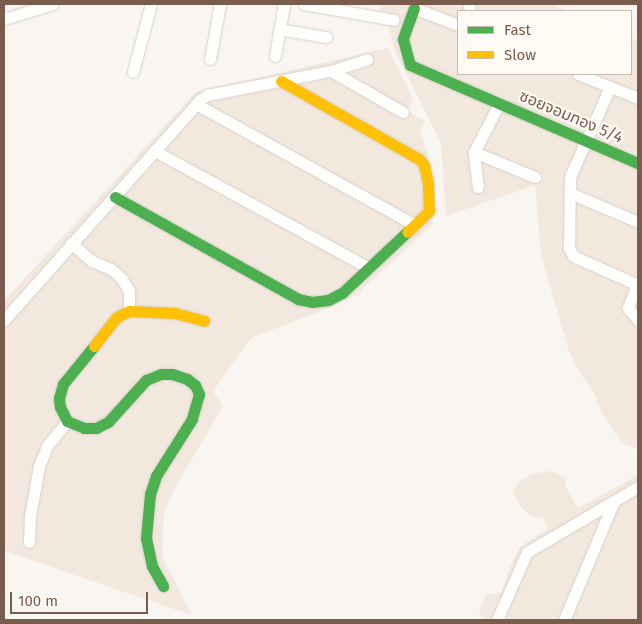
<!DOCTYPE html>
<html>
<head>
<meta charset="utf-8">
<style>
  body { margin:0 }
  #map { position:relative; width:642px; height:624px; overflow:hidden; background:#f9f5f0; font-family:"Fira Sans","Noto Sans Thai",sans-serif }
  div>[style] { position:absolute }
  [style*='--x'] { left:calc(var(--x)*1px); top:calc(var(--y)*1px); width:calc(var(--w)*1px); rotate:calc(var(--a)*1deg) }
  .residential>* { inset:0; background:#f2e8de }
  .roads { filter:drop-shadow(0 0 1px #d7d1cb) drop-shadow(0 0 1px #d7d1cb) }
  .street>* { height:11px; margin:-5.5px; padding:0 5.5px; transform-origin:5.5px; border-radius:5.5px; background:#fefefd }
  .fast>* { height:11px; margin:-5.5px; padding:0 5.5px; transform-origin:5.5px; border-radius:5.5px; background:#4caf50 }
  .slow>* { height:11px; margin:-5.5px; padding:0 5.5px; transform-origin:5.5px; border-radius:5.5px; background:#ffc107 }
  span { translate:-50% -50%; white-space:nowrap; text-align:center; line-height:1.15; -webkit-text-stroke:4.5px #fffaf3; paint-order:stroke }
  .street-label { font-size:16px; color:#7a5c4d }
  .frame { position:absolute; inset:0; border:5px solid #7a5c4d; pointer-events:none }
  .legend { position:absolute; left:457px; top:10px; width:175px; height:65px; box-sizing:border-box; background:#fffaf3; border:1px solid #cabbb1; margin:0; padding:6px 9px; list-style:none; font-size:15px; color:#7a5c4d }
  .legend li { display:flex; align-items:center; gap:10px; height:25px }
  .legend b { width:25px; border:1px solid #cabbb1 }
  .scale { position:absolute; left:10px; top:592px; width:138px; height:22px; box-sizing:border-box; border:2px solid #7a5c4d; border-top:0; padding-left:6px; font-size:15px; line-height:18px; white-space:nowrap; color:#7a5c4d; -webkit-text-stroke:4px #fffaf3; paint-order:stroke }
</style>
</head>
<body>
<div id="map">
  <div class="residential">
    <i style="clip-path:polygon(381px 4px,553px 4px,567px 11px,458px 11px,458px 74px,631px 74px,631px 38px,638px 41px,638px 449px,622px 443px,601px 412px,594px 393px,576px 367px,569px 351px,541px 255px,535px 185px,446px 216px,441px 144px,395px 51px,388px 25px,379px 12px)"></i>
    <i style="clip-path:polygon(388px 48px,413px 99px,407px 111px,425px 121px,420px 131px,428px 154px,433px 218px,432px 225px,357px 294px,336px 305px,251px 338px,213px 391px,223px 406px,177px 484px,164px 512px,162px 556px,192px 615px,4px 551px,4px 301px,196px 92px)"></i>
    <i style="clip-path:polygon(551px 471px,564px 477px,567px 490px,578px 508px,638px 475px,638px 620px,485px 620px,479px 612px,486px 594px,501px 593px,513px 560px,520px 547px,548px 529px,544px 519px,531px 516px,521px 507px,513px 493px,519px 482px,531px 474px)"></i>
  </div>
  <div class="roads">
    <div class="street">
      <i style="--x:304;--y:4;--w:91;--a:10.1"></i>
      <i style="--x:414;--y:4;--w:4;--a:90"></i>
      <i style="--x:414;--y:8;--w:47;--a:21.1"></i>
      <i style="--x:469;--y:4;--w:7;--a:82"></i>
      <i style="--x:4;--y:19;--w:51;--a:-17"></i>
      <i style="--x:279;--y:29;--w:48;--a:9.7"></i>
      <i style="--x:275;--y:56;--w:53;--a:-80.2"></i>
      <i style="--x:210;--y:59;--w:56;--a:-79.7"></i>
      <i style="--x:331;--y:71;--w:83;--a:29.7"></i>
      <i style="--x:133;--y:72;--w:70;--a:-75.2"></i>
      <i style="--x:578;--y:74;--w:65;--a:21.8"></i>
      <i style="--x:610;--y:87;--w:98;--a:114"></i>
      <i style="--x:570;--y:177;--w:71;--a:90.8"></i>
      <i style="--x:569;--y:248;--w:9;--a:63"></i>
      <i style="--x:573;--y:256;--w:71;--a:24"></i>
      <i style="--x:196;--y:104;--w:250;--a:28.9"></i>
      <i style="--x:155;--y:151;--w:244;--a:28.7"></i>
      <i style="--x:474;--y:152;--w:66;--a:22.3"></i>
      <i style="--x:478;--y:187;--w:35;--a:-97"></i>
      <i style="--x:474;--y:152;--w:54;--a:-62.5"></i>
      <i style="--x:570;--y:193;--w:74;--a:23.1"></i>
      <i style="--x:71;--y:243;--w:28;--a:41"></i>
      <i style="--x:92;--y:261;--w:21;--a:23"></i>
      <i style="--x:111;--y:269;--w:15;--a:42"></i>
      <i style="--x:122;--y:279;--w:14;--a:60"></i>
      <i style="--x:129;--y:291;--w:20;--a:90"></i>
      <i style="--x:637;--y:284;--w:26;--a:111"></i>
      <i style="--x:628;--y:308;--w:16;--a:50"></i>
      <i style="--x:4;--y:320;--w:295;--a:-48.3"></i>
      <i style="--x:200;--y:100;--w:9;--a:-36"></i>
      <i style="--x:207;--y:95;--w:126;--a:-11"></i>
      <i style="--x:331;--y:71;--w:38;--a:-18"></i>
      <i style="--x:29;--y:542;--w:26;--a:-88"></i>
      <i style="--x:30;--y:516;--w:51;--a:-79.8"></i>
      <i style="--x:39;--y:466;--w:22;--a:-68"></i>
      <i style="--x:47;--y:446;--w:32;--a:-51"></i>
      <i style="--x:497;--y:620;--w:74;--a:-66.2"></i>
      <i style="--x:527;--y:552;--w:129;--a:-30.4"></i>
      <i style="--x:564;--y:620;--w:129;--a:-67.2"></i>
    </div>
    <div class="fast">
      <i style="--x:414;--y:8;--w:33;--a:110"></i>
      <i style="--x:403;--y:39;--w:27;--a:75"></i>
      <i style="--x:410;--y:65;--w:248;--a:23.3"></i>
      <i style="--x:115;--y:197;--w:210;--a:29.1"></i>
      <i style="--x:298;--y:299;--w:14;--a:12"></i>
      <i style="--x:312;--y:302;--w:16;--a:-7"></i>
      <i style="--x:328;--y:300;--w:16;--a:-27"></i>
      <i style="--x:342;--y:293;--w:89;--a:-43.2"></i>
      <i style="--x:94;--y:346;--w:49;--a:129.2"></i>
      <i style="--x:63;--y:384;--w:15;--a:106"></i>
      <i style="--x:59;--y:398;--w:9;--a:84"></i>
      <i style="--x:60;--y:407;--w:16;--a:63"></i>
      <i style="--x:67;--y:421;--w:18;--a:22"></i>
      <i style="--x:84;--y:428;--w:12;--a:0"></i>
      <i style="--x:96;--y:428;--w:13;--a:-27"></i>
      <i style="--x:108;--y:422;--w:57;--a:-47.9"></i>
      <i style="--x:146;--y:380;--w:16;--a:-22"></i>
      <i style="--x:161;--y:374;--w:11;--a:0"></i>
      <i style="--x:172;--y:374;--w:16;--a:18"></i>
      <i style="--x:187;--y:379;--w:10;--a:37"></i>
      <i style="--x:195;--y:385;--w:10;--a:66"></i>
      <i style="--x:199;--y:394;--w:26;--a:106"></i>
      <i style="--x:192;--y:419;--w:67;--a:122.3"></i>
      <i style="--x:156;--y:476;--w:19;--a:108"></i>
      <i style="--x:150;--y:494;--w:44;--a:95.2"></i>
      <i style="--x:146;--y:538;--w:29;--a:78"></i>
      <i style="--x:152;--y:566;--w:23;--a:61"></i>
    </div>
    <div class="slow">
      <i style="--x:281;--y:81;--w:159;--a:29.5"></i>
      <i style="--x:419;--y:159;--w:8;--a:50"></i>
      <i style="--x:424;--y:165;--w:19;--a:78"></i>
      <i style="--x:428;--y:184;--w:27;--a:88"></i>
      <i style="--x:429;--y:211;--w:30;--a:136"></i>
      <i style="--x:94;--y:346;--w:37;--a:-52"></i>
      <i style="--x:117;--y:317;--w:13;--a:-27"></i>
      <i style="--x:129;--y:311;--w:46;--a:2.5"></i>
      <i style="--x:175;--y:313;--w:30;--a:15"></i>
    </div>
  </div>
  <div class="street-label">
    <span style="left:571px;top:117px;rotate:23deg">ซอยจอมทอง 5/4</span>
  </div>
  <div class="frame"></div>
  <ul class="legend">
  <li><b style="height:6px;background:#4caf50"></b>Fast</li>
  <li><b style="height:6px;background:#ffc107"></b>Slow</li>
  </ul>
  <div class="scale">100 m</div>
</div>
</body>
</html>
